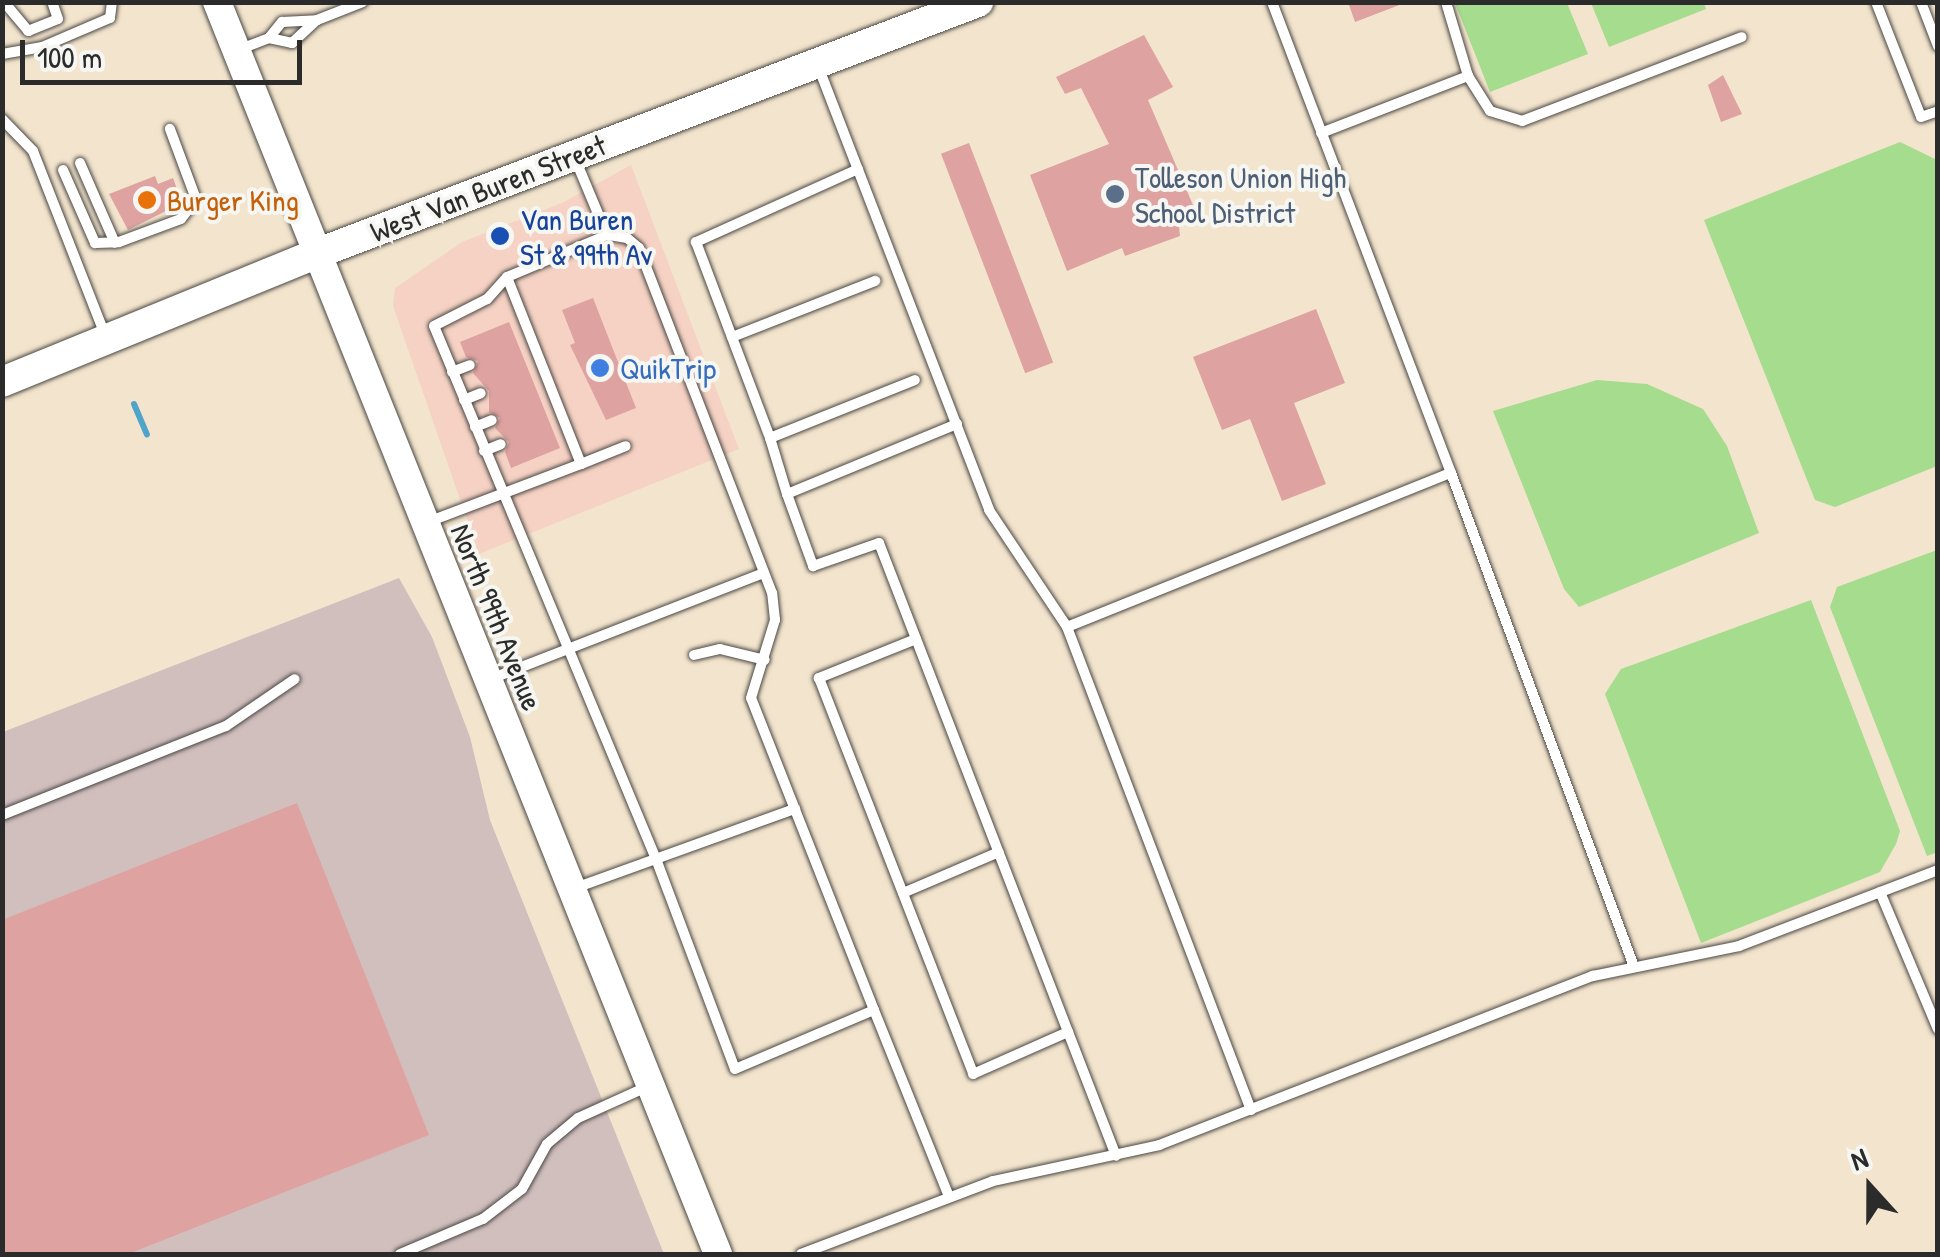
<!DOCTYPE html>
<html>
<head>
<meta charset="utf-8">
<style>
  body { margin:0 }
  #map { position:relative; width:1940px; height:1257px; overflow:hidden; background:#f3e4cd; font-family:"Patrick Hand",sans-serif }
  div>[style] { position:absolute }
  [style*='--x'] { left:calc(var(--x)*1px); top:calc(var(--y)*1px); width:calc(var(--w)*1px); rotate:calc(var(--a)*1deg) }
  .built>* { inset:0; background:#f6d2c4 }
  .industrial>* { inset:0; background:#d1bfbe }
  .green>* { inset:0; background:#a5dc8d }
  .stream>* { height:6px; margin:-3px; padding:0 3px; transform-origin:3px; border-radius:3px; background:#4fa4cb }
  .building>* { inset:0; background:#dea2a0; transform-origin:0 0 }
  .roads { filter:drop-shadow(0 0 2px #494743) drop-shadow(0 0 2px #494743) }
  .lane>* { height:10px; margin:-5px; padding:0 5px; transform-origin:5px; border-radius:5px; background:#fff }
  .secondary>* { height:28px; margin:-14px; padding:0 14px; transform-origin:14px; border-radius:14px; background:#fff }
  .primary>* { height:30px; margin:-15px; padding:0 15px; transform-origin:15px; border-radius:15px; background:#fff }
  .dots>* { width:28px; height:28px; translate:-50% -50%; box-sizing:border-box; border:5px solid #f6f6f2; border-radius:50% }
  span { translate:-50% -50%; white-space:nowrap; text-align:center; line-height:1.15; -webkit-text-stroke:8px #f6f6f2; paint-order:stroke }
  .service-label { font-size:30px; color:#4e5e75 }
  .left { translate:0 -50%; text-align:left }
  .street-label { font-size:30px; color:#2b2b2b }
  .food-label { font-size:30px; color:#c56008 }
  .transit-label { font-size:30px; color:#164399 }
  .shop-label { font-size:30px; color:#366cbe }
  .frame { position:absolute; inset:0; border:5px solid #2b2b2b; pointer-events:none }
  .north { position:absolute; left:1820px; top:1137px; width:100px; height:100px; -webkit-text-stroke:8px #f6f6f2; paint-order:stroke; rotate:339deg; font-size:28px; font-weight:700; line-height:40px; text-align:center; color:#2b2b2b }
  .north::after { content:''; display:block; margin:auto; width:35px; height:45px; background:#2b2b2b; clip-path:polygon(50% 0,100% 100%,50% 72%,0 100%) }
  .scale { position:absolute; left:20px; top:40px; width:282px; height:45px; box-sizing:border-box; border:5px solid #2b2b2b; border-top:0; padding-left:12px; font-size:30px; line-height:35px; white-space:nowrap; color:#2b2b2b; -webkit-text-stroke:8px #f6f6f2; paint-order:stroke }
</style>
</head>
<body>
<div id="map">
  <div class="built">
    <i style="clip-path:polygon(631px 165px,739px 449px,479px 554px,393px 306px,395px 288px,462px 242px,562px 203px)"></i>
  </div>
  <div class="industrial">
    <i style="clip-path:polygon(399px 578px,432px 637px,470px 737px,490px 820px,664px 1254px,3px 1254px,3px 732px)"></i>
  </div>
  <div class="green">
    <i style="clip-path:polygon(1455px 3px,1567px 3px,1588px 54px,1490px 92px)"></i>
    <i style="clip-path:polygon(1591px 3px,1704px 3px,1706px 9px,1609px 47px)"></i>
    <i style="clip-path:polygon(1900px 142px,1937px 160px,1937px 466px,1835px 507px,1815px 500px,1704px 220px)"></i>
    <i style="clip-path:polygon(1597px 380px,1647px 384px,1703px 409px,1727px 446px,1759px 533px,1579px 607px,1564px 589px,1493px 411px)"></i>
    <i style="clip-path:polygon(1937px 550px,1938px 852px,1927px 856px,1830px 607px,1837px 587px)"></i>
    <i style="clip-path:polygon(1811px 600px,1900px 831px,1896px 844px,1880px 872px,1701px 943px,1605px 694px,1621px 669px)"></i>
  </div>
  <div class="stream">
    <i style="--x:134;--y:404;--w:33;--a:67"></i>
  </div>
  <div class="building">
    <i style="clip-path:polygon(1348px 2px,1401px 2px,1402px 4px,1355px 22px)"></i>
    <i style="clip-path:polygon(1144px 35px,1173px 87px,1148px 100px,1199px 219px,1179px 226px,1180px 236px,1125px 256px,1122px 248px,1067px 271px,1030px 175px,1109px 144px,1081px 88px,1065px 94px,1056px 77px)"></i>
    <i style="clip-path:polygon(1723px 75px,1742px 114px,1721px 122px,1708px 85px)"></i>
    <i style="left:969px;top:143px;width:235px;height:30px;rotate:69deg"></i>
    <i style="clip-path:polygon(155px 176px,158px 184px,173px 178px,182px 203px,128px 230px,109px 194px)"></i>
    <i style="clip-path:polygon(593px 298px,636px 408px,606px 420px,570px 345px,575px 343px,562px 310px)"></i>
    <i style="clip-path:polygon(1316px 309px,1345px 383px,1294px 403px,1326px 484px,1282px 501px,1250px 419px,1222px 430px,1193px 357px)"></i>
    <i style="clip-path:polygon(509px 322px,560px 448px,511px 468px,505px 452px,509px 442px,495px 428px,500px 418px,489px 412px,489px 391px,473px 373px,478px 361px,466px 357px,460px 342px)"></i>
    <i style="clip-path:polygon(297px 803px,429px 1135px,128px 1254px,2px 1254px,2px 920px)"></i>
  </div>
  <div class="roads">
    <div class="lane">
      <i style="--x:4;--y:2;--w:38;--a:50"></i>
      <i style="--x:28;--y:31;--w:32;--a:-22"></i>
      <i style="--x:58;--y:19;--w:18;--a:-109"></i>
      <i style="--x:1446;--y:2;--w:77;--a:73.4"></i>
      <i style="--x:1876;--y:2;--w:123;--a:68.6"></i>
      <i style="--x:1921;--y:117;--w:18;--a:-19"></i>
      <i style="--x:1921;--y:2;--w:47;--a:68.9"></i>
      <i style="--x:269;--y:38;--w:24;--a:12"></i>
      <i style="--x:292;--y:43;--w:33;--a:-43"></i>
      <i style="--x:238;--y:50;--w:33;--a:-21"></i>
      <i style="--x:269;--y:38;--w:21;--a:-51"></i>
      <i style="--x:282;--y:22;--w:35;--a:-3"></i>
      <i style="--x:317;--y:20;--w:49;--a:-21.4"></i>
      <i style="--x:2;--y:54;--w:41;--a:-9.9"></i>
      <i style="--x:42;--y:47;--w:74;--a:-23.1"></i>
      <i style="--x:110;--y:18;--w:16;--a:-83"></i>
      <i style="--x:818;--y:66;--w:476;--a:68.9"></i>
      <i style="--x:989;--y:510;--w:141;--a:56.3"></i>
      <i style="--x:1067;--y:627;--w:414;--a:-21.9"></i>
      <i style="--x:1451;--y:473;--w:504;--a:-110.81"></i>
      <i style="--x:2;--y:119;--w:45;--a:45.9"></i>
      <i style="--x:33;--y:151;--w:200;--a:68.6"></i>
      <i style="--x:1321;--y:133;--w:158;--a:-21.2"></i>
      <i style="--x:1468;--y:76;--w:41;--a:57.8"></i>
      <i style="--x:1490;--y:111;--w:34;--a:17"></i>
      <i style="--x:1522;--y:121;--w:235;--a:-20.9"></i>
      <i style="--x:576;--y:161;--w:80;--a:67.3"></i>
      <i style="--x:607;--y:235;--w:108;--a:157.2"></i>
      <i style="--x:507;--y:277;--w:30;--a:132"></i>
      <i style="--x:487;--y:299;--w:59;--a:153"></i>
      <i style="--x:434;--y:326;--w:577;--a:67.39"></i>
      <i style="--x:656;--y:859;--w:224;--a:69.4"></i>
      <i style="--x:735;--y:1069;--w:151;--a:-23"></i>
      <i style="--x:874;--y:1010;--w:335;--a:-111.5"></i>
      <i style="--x:751;--y:698;--w:82;--a:-72.9"></i>
      <i style="--x:775;--y:620;--w:27;--a:-96"></i>
      <i style="--x:772;--y:593;--w:370;--a:-111.1"></i>
      <i style="--x:639;--y:248;--w:16;--a:-140"></i>
      <i style="--x:627;--y:238;--w:20;--a:-171"></i>
      <i style="--x:80;--y:163;--w:87;--a:66.4"></i>
      <i style="--x:858;--y:169;--w:178;--a:155.7"></i>
      <i style="--x:696;--y:242;--w:210;--a:69.3"></i>
      <i style="--x:770;--y:438;--w:156;--a:-21.8"></i>
      <i style="--x:63;--y:170;--w:80;--a:66.3"></i>
      <i style="--x:95;--y:243;--w:24;--a:-2"></i>
      <i style="--x:119;--y:242;--w:66;--a:-20.4"></i>
      <i style="--x:181;--y:219;--w:25;--a:-53"></i>
      <i style="--x:196;--y:199;--w:75;--a:-110.4"></i>
      <i style="--x:732;--y:337;--w:154;--a:-21.4"></i>
      <i style="--x:452;--y:372;--w:19;--a:-21"></i>
      <i style="--x:464;--y:400;--w:18;--a:-22"></i>
      <i style="--x:475;--y:427;--w:18;--a:-22"></i>
      <i style="--x:770;--y:438;--w:59;--a:73.1"></i>
      <i style="--x:787;--y:494;--w:184;--a:-22.4"></i>
      <i style="--x:484;--y:451;--w:18;--a:-22"></i>
      <i style="--x:581;--y:464;--w:48;--a:-21.8"></i>
      <i style="--x:1451;--y:473;--w:524;--a:69.66"></i>
      <i style="--x:787;--y:494;--w:77;--a:70.1"></i>
      <i style="--x:813;--y:566;--w:70;--a:-19.2"></i>
      <i style="--x:879;--y:543;--w:657;--a:68.86"></i>
      <i style="--x:428;--y:522;--w:164;--a:-20.8"></i>
      <i style="--x:581;--y:464;--w:201;--a:-111.6"></i>
      <i style="--x:1067;--y:627;--w:517;--a:69.15"></i>
      <i style="--x:916;--y:639;--w:105;--a:158.1"></i>
      <i style="--x:819;--y:678;--w:425;--a:68.7"></i>
      <i style="--x:973;--y:1074;--w:104;--a:-23.9"></i>
      <i style="--x:694;--y:655;--w:27;--a:-13"></i>
      <i style="--x:720;--y:649;--w:46;--a:13.7"></i>
      <i style="--x:488;--y:680;--w:296;--a:-21.2"></i>
      <i style="--x:2;--y:815;--w:241;--a:-21.7"></i>
      <i style="--x:226;--y:726;--w:83;--a:-34.3"></i>
      <i style="--x:575;--y:888;--w:234;--a:-19.8"></i>
      <i style="--x:1880;--y:892;--w:149;--a:67.1"></i>
      <i style="--x:903;--y:893;--w:104;--a:-23.1"></i>
      <i style="--x:874;--y:1010;--w:201;--a:68.1"></i>
      <i style="--x:400;--y:1254;--w:90;--a:-22.9"></i>
      <i style="--x:483;--y:1219;--w:49;--a:-37.6"></i>
      <i style="--x:522;--y:1189;--w:51;--a:-60.9"></i>
      <i style="--x:547;--y:1144;--w:40;--a:-40"></i>
      <i style="--x:578;--y:1118;--w:78;--a:-24.3"></i>
      <i style="--x:801;--y:1254;--w:205;--a:-20.8"></i>
      <i style="--x:993;--y:1181;--w:170;--a:-12.2"></i>
      <i style="--x:1159;--y:1145;--w:466;--a:-21.3"></i>
      <i style="--x:1593;--y:976;--w:149;--a:-11.6"></i>
      <i style="--x:1739;--y:946;--w:213;--a:-20.9"></i>
    </div>
    <div class="secondary">
      <i style="--x:217;--y:2;--w:1349;--a:68.19"></i>
    </div>
    <div class="primary">
      <i style="--x:2;--y:382;--w:336;--a:-22.2"></i>
      <i style="--x:313;--y:255;--w:712;--a:-20.83"></i>
    </div>
  </div>
  <div class="dots">
    <i style="left:1115px;top:194px;background:#5c6f8a"></i>
    <i style="left:147px;top:200px;background:#e8710a"></i>
    <i style="left:500px;top:236px;background:#1a4fb4"></i>
    <i style="left:600px;top:368px;background:#3f7fe0"></i>
  </div>
  <div class="service-label">
    <span class="left" style="left:1135px;top:194px">Tolleson Union High<br>School District</span>
  </div>
  <div class="street-label">
    <span style="left:488px;top:188px;rotate:-21deg">West Van Buren Street</span>
    <span style="left:497px;top:617px;rotate:68deg">North 99th Avenue</span>
  </div>
  <div class="food-label">
    <span class="left" style="left:167px;top:200px">Burger King</span>
  </div>
  <div class="transit-label">
    <span class="left" style="left:520px;top:236px">Van Buren<br>St &amp; 99th Av</span>
  </div>
  <div class="shop-label">
    <span class="left" style="left:620px;top:368px">QuikTrip</span>
  </div>
  <div class="frame"></div>
  <div class="north">N</div>
  <div class="scale">100 m</div>
</div>
</body>
</html>
